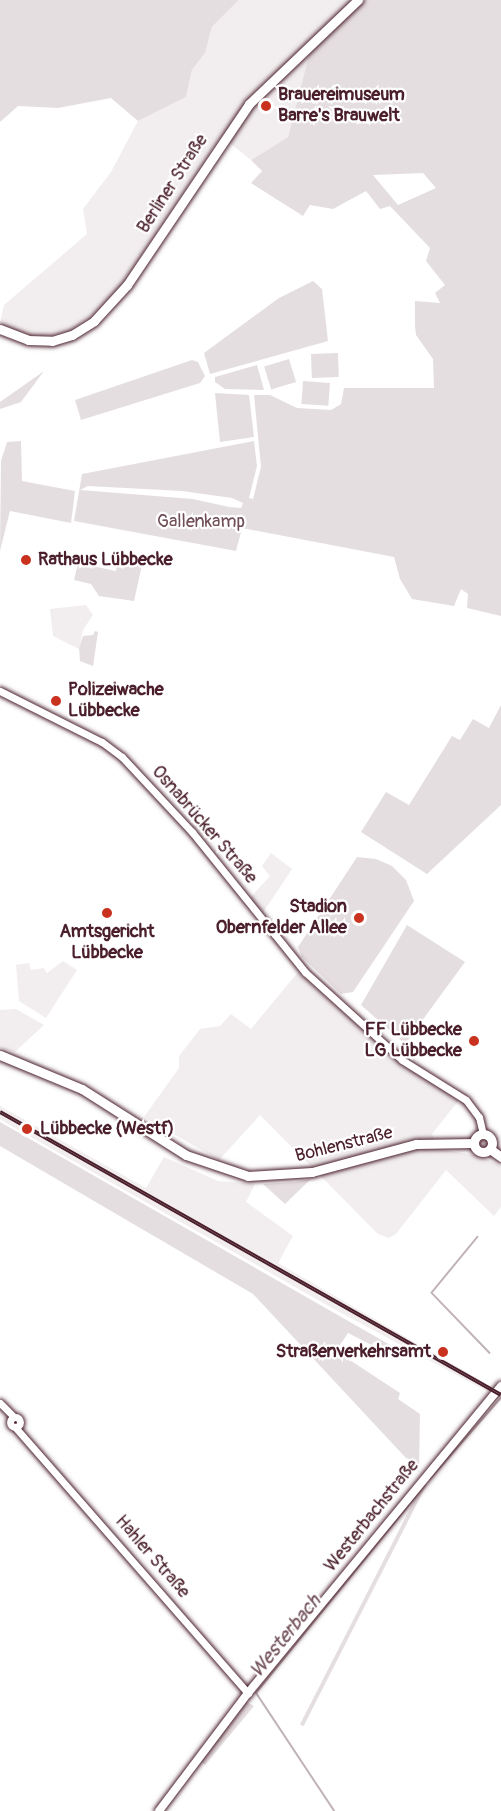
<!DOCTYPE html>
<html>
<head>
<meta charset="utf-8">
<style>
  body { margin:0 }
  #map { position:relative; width:501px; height:1811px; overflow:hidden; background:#fff; font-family:Pangolin,sans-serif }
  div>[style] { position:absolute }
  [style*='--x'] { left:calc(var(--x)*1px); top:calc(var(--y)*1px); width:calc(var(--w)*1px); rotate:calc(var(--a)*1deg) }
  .built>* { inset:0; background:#f2eeef }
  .green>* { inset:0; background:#e5dee0; transform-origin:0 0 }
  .stream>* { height:1.5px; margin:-0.75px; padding:0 0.75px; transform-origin:0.75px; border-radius:0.75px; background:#c1b3b6 }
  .roads { filter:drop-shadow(0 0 2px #4a1f2b) drop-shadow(0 0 2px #4a1f2b) }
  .tertiary>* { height:7px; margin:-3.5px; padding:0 3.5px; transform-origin:3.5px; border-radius:3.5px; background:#fff }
  .tertiary>.ring { margin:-3.5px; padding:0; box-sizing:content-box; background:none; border:7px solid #fff; border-radius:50% }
  .secondary>* { height:8px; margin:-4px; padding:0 4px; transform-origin:4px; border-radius:4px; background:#fff }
  .primary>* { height:9px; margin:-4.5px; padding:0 4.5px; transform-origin:4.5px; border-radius:4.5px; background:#fff }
  .primary>.ring { margin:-4.5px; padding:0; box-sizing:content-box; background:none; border:9px solid #fff; border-radius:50% }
  .rail>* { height:4px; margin-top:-2px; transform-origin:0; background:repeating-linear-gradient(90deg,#fff 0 4.5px,#4a1f2b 0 9px); box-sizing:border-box; border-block:2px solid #4a1f2b }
  .dots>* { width:16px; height:16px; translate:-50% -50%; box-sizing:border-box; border:3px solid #fff; border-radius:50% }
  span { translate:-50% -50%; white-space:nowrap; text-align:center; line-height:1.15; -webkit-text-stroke:4.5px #fff; paint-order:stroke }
  .poi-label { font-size:18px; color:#4a1f2b; font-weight:700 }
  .left { translate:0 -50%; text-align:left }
  .right { translate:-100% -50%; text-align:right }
  .street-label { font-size:18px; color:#4a1f2b }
  .park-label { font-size:18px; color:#714f58 }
  .water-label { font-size:20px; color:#74535c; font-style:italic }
</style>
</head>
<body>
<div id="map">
  <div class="built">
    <i style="clip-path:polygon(239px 0,365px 0,310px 51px,288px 137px,251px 160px,221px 136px,122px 284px,93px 315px,69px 331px,40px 338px,6px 328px,0 322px,4px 305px,87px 234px,83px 209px,111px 172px,138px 121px,186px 97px,192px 70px,205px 53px,212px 27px)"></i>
    <i style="clip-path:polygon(86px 605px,93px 615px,83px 630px,79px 649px,53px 636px,50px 609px)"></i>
    <i style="clip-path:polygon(271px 853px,292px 869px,262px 914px,250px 898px,270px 876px,262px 866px)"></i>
    <i style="clip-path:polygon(63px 961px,77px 970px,46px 1018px,19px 1001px,16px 965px,29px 963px,31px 970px,44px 968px,47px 973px)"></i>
    <i style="clip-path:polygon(298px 972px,377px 1043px,459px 1100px,432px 1134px,439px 1149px,479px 1156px,501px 1166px,501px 1207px,494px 1216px,446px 1170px,396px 1234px,389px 1238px,378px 1234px,260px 1115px,219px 1160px,144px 1117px,179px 1068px,179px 1056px,200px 1029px,220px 1026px,231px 1014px,251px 1029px)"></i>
    <i style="clip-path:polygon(16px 1009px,44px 1025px,15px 1052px,0 1048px,0 1010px)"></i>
    <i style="clip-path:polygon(0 1106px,146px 1188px,164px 1157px,218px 1181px,255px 1184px,246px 1202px,293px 1236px,278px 1263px,492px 1387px,488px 1392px,334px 1309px,8px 1124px,0 1119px)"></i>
  </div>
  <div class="green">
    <i style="clip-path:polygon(0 0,239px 0,212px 27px,205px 53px,192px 70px,186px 97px,138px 121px,111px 98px,58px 108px,18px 106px,0 122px)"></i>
    <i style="clip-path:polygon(evenodd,365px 0,501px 0,501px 616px,467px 608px,468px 594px,461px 589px,454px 606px,412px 599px,400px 579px,394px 557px,242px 528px,236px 551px,74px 521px,82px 474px,254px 441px,257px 466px,249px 498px,253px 499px,261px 467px,254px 395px,270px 395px,297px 408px,331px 410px,341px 404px,344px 388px,434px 388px,433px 359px,416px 335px,415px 326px,415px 301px,440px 303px,435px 293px,445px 285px,426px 261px,430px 248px,390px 206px,380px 209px,366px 191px,333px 209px,310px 205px,303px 216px,251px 183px,262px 171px,251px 160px,288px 137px,310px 51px,365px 0,423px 173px,436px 188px,398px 205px,373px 175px,423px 173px,365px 0,88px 486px,182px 491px,232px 498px,243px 503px,241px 508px,229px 507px,193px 499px,80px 490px,88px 486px)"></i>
    <i style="clip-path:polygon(313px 281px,322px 289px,328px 341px,210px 374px,204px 353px,279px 298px)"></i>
    <i style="left:338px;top:353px;width:24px;height:27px;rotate:88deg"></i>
    <i style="left:289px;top:359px;width:24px;height:26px;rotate:73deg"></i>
    <i style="clip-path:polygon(192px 360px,198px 362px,205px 376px,200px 383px,81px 420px,75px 400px)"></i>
    <i style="clip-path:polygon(257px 365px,264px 390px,225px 389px,215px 382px,215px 377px)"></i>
    <i style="clip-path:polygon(44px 371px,21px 402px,0 409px,0 402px)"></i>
    <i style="left:303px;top:381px;width:27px;height:23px;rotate:4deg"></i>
    <i style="clip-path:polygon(215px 393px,249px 395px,254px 437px,220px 442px)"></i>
    <i style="clip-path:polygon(21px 441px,22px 481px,75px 491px,71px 523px,10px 511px,0 551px,1px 461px,7px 442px)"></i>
    <i style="clip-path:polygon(119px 556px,142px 565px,134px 601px,99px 596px,91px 584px,74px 580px,78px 563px,116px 571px)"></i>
    <i style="clip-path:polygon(95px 631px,98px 632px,93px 666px,80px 661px,79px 648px,83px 636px,93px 635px)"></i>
    <i style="clip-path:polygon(501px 705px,501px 805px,427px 874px,361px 832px,386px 792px,409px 805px,452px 736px,460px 740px,473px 719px,489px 728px)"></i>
    <i style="clip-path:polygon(357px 857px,376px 859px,392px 866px,406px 880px,414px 901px,353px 992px,341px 994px,302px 957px,298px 947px)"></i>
    <i style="clip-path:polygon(407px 925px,465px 962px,405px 1044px,361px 1005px)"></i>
    <i style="clip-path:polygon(0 1122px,392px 1346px,387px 1353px,348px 1333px,336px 1351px,400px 1393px,398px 1399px,420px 1414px,419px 1472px,253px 1294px,0 1146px)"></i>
    <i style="clip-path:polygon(311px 1179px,285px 1204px,263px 1184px,295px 1182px)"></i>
    <i style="left:423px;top:1483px;width:4px;height:271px;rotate:27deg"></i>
    <i style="clip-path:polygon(245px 1701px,254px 1706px,205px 1765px,201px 1762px)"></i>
  </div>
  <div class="stream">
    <i style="--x:478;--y:1237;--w:72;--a:129.4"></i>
    <i style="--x:432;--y:1293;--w:83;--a:46"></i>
    <i style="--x:430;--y:1479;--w:108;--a:-48.8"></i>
    <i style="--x:334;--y:1811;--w:141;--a:-123.5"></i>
    <i style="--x:256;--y:1693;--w:267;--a:-50.9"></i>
  </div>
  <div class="roads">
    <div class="tertiary">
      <i style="--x:0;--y:691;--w:114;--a:26.6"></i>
      <i style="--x:102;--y:742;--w:25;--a:37"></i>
      <i style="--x:122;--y:757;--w:103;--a:47"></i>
      <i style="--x:192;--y:832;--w:180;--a:51.1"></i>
      <i style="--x:305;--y:972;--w:131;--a:42.2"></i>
      <i style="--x:402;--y:1060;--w:75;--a:32"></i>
      <i style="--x:466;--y:1100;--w:21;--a:53"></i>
      <i style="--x:479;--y:1117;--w:17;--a:77"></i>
      <i style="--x:0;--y:1403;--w:20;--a:45"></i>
      <i class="ring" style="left:10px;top:1417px;width:3px;height:3px"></i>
      <i style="--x:15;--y:1427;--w:354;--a:48.8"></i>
    </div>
    <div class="secondary">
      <i style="--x:159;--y:1811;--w:148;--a:-53"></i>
      <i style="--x:248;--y:1693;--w:398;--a:-50.5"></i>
    </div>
    <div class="primary">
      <i style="--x:0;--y:329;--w:30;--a:21"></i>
      <i style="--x:28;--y:340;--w:24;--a:2"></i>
      <i style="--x:52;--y:341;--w:21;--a:-17"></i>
      <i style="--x:72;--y:335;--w:26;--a:-32"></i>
      <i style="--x:94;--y:321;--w:49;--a:-47.5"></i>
      <i style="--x:127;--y:285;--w:218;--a:-56"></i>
      <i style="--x:249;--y:104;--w:151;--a:-43.7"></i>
      <i style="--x:0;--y:1055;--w:89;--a:22.5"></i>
      <i style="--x:82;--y:1089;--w:123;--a:32.4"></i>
      <i style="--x:186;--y:1155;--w:65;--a:18.7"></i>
      <i style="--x:248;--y:1176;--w:64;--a:-3.6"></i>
      <i style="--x:312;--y:1172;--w:108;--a:-15.1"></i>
      <i style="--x:416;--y:1144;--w:58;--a:-1"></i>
      <i class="ring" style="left:474px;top:1134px;width:9px;height:9px"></i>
      <i style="--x:490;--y:1149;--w:14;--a:36"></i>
    </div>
  </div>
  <div class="rail">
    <i style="--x:0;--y:1112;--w:575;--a:29.46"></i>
  </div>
  <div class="dots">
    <i style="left:266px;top:106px;background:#c8321e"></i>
    <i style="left:26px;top:560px;background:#c8321e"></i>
    <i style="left:56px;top:701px;background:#c8321e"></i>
    <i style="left:107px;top:913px;background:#c8321e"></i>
    <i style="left:359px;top:918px;background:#c8321e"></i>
    <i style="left:474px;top:1041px;background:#c8321e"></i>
    <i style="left:27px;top:1129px;background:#c8321e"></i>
    <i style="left:443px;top:1352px;background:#c8321e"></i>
  </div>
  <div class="poi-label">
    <span class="left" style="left:278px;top:106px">Brauereimuseum<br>Barre's Brauwelt</span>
    <span class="left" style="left:38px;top:560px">Rathaus Lübbecke</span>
    <span class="left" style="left:68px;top:701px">Polizeiwache<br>Lübbecke</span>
    <span class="right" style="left:347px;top:918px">Stadion<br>Obernfelder Allee</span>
    <span style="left:107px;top:943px">Amtsgericht<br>Lübbecke</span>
    <span class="right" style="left:462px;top:1041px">FF Lübbecke<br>LG Lübbecke</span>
    <span class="left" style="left:40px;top:1129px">Lübbecke (Westf)</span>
    <span class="right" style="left:431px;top:1352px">Straßenverkehrsamt</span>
  </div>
  <div class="street-label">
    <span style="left:173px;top:184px;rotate:-57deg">Berliner Straße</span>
    <span style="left:204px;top:825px;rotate:49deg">Osnabrücker Straße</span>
    <span style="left:344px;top:1145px;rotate:-14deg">Bohlenstraße</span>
    <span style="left:372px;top:1516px;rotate:-51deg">Westerbachstraße</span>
    <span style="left:152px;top:1557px;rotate:49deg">Hahler Straße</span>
  </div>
  <div class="park-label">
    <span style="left:201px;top:522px">Gallenkamp</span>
  </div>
  <div class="water-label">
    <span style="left:285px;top:1636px;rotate:-51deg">Westerbach</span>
  </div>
</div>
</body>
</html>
